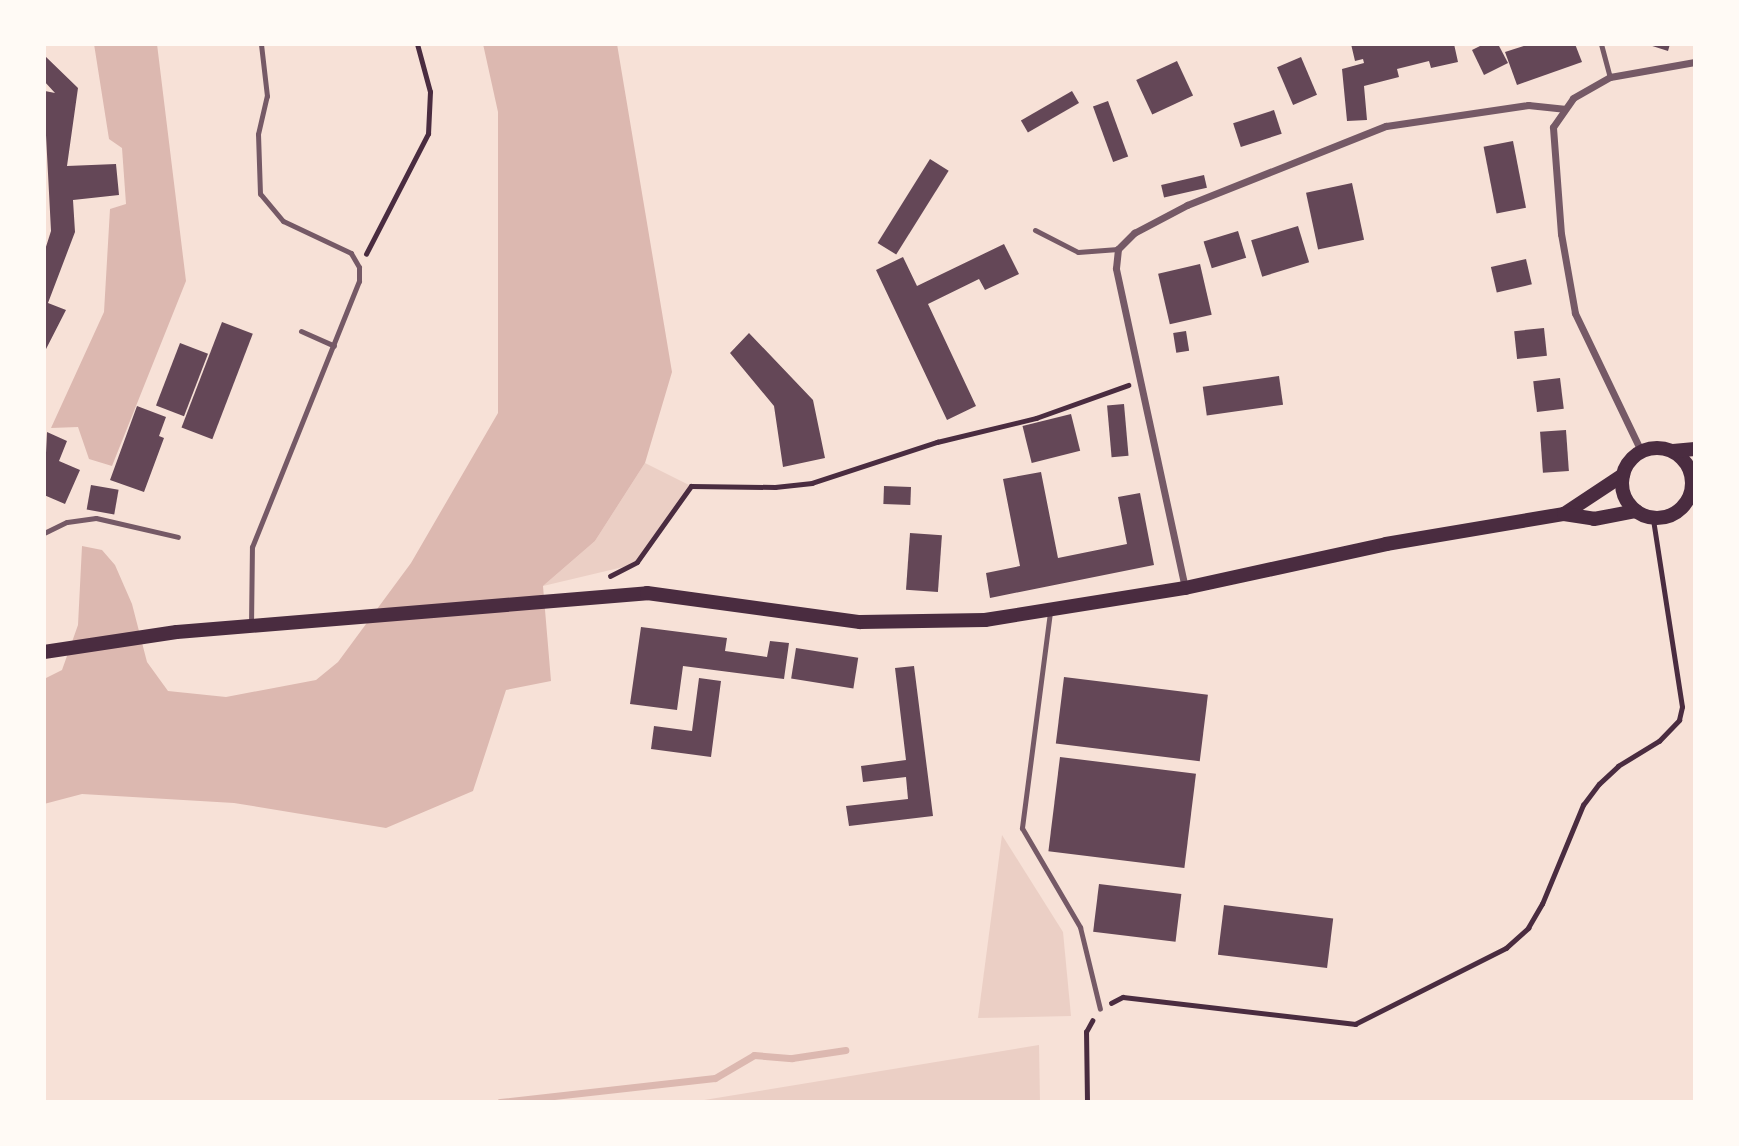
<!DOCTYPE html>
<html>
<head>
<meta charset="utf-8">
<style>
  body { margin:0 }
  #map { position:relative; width:1739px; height:1146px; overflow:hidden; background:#f7e1d7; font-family:"Fira Sans Condensed",sans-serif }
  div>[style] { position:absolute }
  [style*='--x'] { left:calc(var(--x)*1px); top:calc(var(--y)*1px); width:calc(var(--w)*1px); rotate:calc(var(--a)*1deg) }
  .green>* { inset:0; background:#ebcfc5 }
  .water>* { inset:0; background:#dcb8b0 }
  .stream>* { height:7px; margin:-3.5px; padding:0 3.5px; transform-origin:3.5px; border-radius:3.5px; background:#dcb8b0 }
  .building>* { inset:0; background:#644757; transform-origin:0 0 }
  .path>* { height:4.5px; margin:-2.25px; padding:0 2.25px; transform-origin:2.25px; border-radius:2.25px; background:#4a2c40 }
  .service>* { height:5px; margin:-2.5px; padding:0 2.5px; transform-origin:2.5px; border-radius:2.5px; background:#755966 }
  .minor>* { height:7px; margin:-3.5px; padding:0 3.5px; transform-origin:3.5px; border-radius:3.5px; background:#755966 }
  .secondary>* { height:14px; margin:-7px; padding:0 7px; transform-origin:7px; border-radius:7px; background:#4a2c40 }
  .secondary>.ring { margin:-7px; padding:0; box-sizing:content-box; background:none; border:14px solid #4a2c40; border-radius:50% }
  span { translate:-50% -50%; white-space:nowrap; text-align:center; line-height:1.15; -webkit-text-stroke:6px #fffaf5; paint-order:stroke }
  .frame { position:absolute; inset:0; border:46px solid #fffaf5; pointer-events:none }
</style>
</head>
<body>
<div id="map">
  <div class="green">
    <i style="clip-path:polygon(645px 463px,691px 486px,640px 563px,543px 586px,595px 541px)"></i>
    <i style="clip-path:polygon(1002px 835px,1063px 932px,1071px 1016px,978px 1018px)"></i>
    <i style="clip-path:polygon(1039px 1045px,1040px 1102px,692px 1102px)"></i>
  </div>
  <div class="water">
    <i style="clip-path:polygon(94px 44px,157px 44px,186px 281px,112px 466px,89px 459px,78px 427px,51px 428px,104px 312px,110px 209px,126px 204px,122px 148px,109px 139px)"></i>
    <i style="clip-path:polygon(483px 44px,617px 44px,672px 372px,645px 463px,595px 541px,543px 586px,551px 681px,506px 690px,473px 791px,386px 828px,234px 803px,82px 794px,44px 804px,44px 679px,62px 670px,78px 625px,82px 546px,102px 550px,115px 565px,132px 604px,147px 662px,168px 691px,226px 697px,316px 680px,338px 662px,411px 563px,498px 413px,498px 112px)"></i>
  </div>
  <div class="stream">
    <i style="--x:500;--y:1102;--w:216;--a:-6.4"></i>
    <i style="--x:715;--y:1078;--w:45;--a:-30.5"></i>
    <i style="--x:754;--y:1055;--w:38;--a:5"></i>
    <i style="--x:792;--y:1058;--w:54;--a:-8.6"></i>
  </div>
  <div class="building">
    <i style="clip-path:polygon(1351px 44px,1454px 44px,1458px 62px,1431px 68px,1429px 61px,1397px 69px,1399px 77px,1364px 86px,1367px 120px,1347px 121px,1342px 69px,1364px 63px,1363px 59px,1355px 61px)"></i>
    <i style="clip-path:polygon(1484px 44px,1498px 44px,1508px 63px,1484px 75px,1472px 50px)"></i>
    <i style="clip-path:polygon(1530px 44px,1575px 44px,1582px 62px,1517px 85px,1505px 52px)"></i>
    <i style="clip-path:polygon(1646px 44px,1670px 44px,1668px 51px)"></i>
    <i style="clip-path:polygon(44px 55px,78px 88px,67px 166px,116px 164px,119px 195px,73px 200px,75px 232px,48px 303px,66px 310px,44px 353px,44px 253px,51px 231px,44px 97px,45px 91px,55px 93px,44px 81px)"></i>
    <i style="left:1301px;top:57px;width:41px;height:26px;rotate:67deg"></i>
    <i style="left:1177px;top:61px;width:38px;height:45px;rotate:65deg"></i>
    <i style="left:1072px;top:91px;width:14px;height:59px;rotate:60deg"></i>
    <i style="left:1108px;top:101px;width:59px;height:16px;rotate:70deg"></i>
    <i style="left:1274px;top:110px;width:25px;height:43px;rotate:72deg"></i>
    <i style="left:1513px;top:141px;width:68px;height:30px;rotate:79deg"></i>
    <i style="left:930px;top:159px;width:22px;height:99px;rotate:32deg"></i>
    <i style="left:1204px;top:175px;width:13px;height:44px;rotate:77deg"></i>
    <i style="left:1352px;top:183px;width:58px;height:47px;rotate:78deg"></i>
    <i style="left:1298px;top:226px;width:38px;height:49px;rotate:73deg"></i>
    <i style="left:1238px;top:231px;width:28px;height:36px;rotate:73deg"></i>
    <i style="clip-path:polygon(1004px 244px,1019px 274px,985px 290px,979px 279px,928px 304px,976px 406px,947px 420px,876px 270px,903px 257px,917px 286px)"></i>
    <i style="left:1526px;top:259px;width:26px;height:36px;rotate:77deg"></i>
    <i style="left:1200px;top:264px;width:52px;height:43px;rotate:77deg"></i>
    <i style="left:222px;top:322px;width:33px;height:113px;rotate:21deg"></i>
    <i style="left:1544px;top:328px;width:28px;height:30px;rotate:84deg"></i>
    <i style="left:1186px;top:331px;width:20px;height:13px;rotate:81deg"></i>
    <i style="clip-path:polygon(749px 333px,813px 400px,825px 458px,783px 467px,774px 406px,730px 353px)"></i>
    <i style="left:180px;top:343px;width:30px;height:67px;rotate:21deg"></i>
    <i style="left:1279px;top:376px;width:29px;height:77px;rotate:82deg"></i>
    <i style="left:1560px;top:378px;width:31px;height:27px;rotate:83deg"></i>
    <i style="left:1124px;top:404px;width:52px;height:17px;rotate:85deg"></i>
    <i style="clip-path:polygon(137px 406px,166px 417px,159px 436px,164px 438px,144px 492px,110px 480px)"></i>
    <i style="left:1071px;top:414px;width:38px;height:50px;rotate:76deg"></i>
    <i style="left:1566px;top:430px;width:41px;height:26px;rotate:86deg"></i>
    <i style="clip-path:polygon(47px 432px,67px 441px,59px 461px,80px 470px,65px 504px,44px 495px)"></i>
    <i style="clip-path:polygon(1041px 472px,1058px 558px,1127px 544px,1118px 497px,1140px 493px,1154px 565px,990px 598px,986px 573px,1020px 566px,1003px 479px)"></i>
    <i style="left:91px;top:485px;width:28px;height:25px;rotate:10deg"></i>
    <i style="left:884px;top:486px;width:27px;height:18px;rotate:2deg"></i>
    <i style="left:910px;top:533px;width:32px;height:57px;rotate:4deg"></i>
    <i style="clip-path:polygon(641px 627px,727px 638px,725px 651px,767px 657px,770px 641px,789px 643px,784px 679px,683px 666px,677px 710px,630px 704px)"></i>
    <i style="left:796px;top:648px;width:63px;height:31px;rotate:9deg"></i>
    <i style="clip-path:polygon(914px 666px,933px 816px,849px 826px,846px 806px,908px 799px,906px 777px,863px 782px,861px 766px,906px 760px,895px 668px)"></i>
    <i style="left:1064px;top:677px;width:145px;height:67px;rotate:7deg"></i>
    <i style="clip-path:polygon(699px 678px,721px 681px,711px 757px,651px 749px,654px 726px,692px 731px)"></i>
    <i style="left:1060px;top:757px;width:137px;height:95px;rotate:7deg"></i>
    <i style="left:1099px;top:884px;width:83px;height:48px;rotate:7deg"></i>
    <i style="left:1224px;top:905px;width:110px;height:50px;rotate:7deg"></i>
  </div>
  <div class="path">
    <i style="--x:366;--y:254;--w:135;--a:-62.7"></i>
    <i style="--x:428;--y:134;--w:42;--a:-87.3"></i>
    <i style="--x:430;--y:92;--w:50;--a:-105.2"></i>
    <i style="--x:610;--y:576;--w:30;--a:-27"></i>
    <i style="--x:637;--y:562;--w:93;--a:-54.6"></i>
    <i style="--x:691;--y:486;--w:84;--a:0.7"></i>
    <i style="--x:775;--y:487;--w:37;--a:-6"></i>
    <i style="--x:812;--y:483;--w:132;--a:-18.2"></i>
    <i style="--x:937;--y:442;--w:102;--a:-13.6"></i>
    <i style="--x:1036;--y:418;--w:98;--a:-19.7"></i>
    <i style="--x:1111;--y:1003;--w:13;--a:-27"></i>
    <i style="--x:1123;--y:997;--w:234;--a:6.6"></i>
    <i style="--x:1355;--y:1024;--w:169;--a:-26.7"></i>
    <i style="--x:1506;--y:948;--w:30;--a:-42"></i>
    <i style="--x:1528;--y:928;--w:28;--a:-60"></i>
    <i style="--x:1542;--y:904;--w:107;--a:-67.5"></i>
    <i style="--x:1583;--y:805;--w:26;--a:-53"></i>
    <i style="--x:1599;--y:784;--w:26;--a:-43"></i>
    <i style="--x:1618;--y:766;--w:48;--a:-31.4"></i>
    <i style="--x:1659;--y:741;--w:29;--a:-46"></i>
    <i style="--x:1679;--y:720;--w:13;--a:-77"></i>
    <i style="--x:1682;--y:707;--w:190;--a:-98.8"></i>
    <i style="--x:1087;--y:1102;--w:70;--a:-90.8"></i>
    <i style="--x:1086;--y:1032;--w:13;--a:-61"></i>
  </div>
  <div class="service">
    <i style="--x:1601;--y:44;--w:34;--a:75"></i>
    <i style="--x:1035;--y:230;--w:48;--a:27.1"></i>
    <i style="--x:1078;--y:252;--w:40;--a:-4.3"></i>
    <i style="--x:301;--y:331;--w:36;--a:24"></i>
    <i style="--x:44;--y:533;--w:25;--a:-26"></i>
    <i style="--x:67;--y:522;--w:29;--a:-8"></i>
    <i style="--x:96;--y:518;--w:84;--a:13"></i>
    <i style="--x:1050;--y:612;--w:218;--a:97.4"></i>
    <i style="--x:1022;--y:828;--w:115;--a:59.6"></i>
    <i style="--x:1080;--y:927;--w:84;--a:76.3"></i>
    <i style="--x:251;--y:625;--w:78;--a:-89.3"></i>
    <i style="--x:252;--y:547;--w:287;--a:-68.1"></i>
    <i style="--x:359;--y:281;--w:14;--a:-90"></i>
    <i style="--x:359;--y:267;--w:16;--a:-120"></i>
    <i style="--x:351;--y:253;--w:75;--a:-154.8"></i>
    <i style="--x:283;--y:221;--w:35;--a:-130"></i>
    <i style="--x:260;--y:194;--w:60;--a:-91.9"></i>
    <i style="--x:258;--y:134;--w:39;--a:-77"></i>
    <i style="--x:267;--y:96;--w:52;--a:-96.6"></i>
  </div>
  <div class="minor">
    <i style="--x:1641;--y:451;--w:153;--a:-115.6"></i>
    <i style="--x:1575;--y:313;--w:80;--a:-100"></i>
    <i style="--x:1561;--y:234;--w:107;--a:-94.3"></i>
    <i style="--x:1553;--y:127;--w:35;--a:-55"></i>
    <i style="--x:1573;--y:98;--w:43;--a:-29.6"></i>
    <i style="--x:1610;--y:77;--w:86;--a:-10"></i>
    <i style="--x:1185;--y:588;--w:327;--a:-102.2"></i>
    <i style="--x:1116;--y:268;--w:19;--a:-84"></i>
    <i style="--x:1118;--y:249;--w:23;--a:-45"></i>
    <i style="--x:1134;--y:233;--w:60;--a:-27.8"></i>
    <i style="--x:1187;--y:205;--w:214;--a:-21.7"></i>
    <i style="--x:1386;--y:126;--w:144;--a:-8.4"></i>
    <i style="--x:1528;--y:105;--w:36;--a:6"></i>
  </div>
  <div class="secondary">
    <i class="ring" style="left:1622px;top:448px;width:56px;height:56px"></i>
    <i style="--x:1673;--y:451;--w:22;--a:-5"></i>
    <i style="--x:1564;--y:514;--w:71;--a:-33.5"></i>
    <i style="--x:44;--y:652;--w:134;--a:-8.6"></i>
    <i style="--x:177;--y:632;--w:472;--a:-4.7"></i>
    <i style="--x:647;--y:593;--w:215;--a:7.8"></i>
    <i style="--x:860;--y:622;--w:125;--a:-0.9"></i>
    <i style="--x:985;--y:620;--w:203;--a:-9.1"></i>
    <i style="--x:1185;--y:588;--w:206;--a:-12.3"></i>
    <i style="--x:1386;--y:544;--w:181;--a:-9.6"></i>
    <i style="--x:1564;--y:514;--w:30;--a:9"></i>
    <i style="--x:1594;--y:519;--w:43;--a:-10.8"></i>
  </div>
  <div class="frame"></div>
</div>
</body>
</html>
